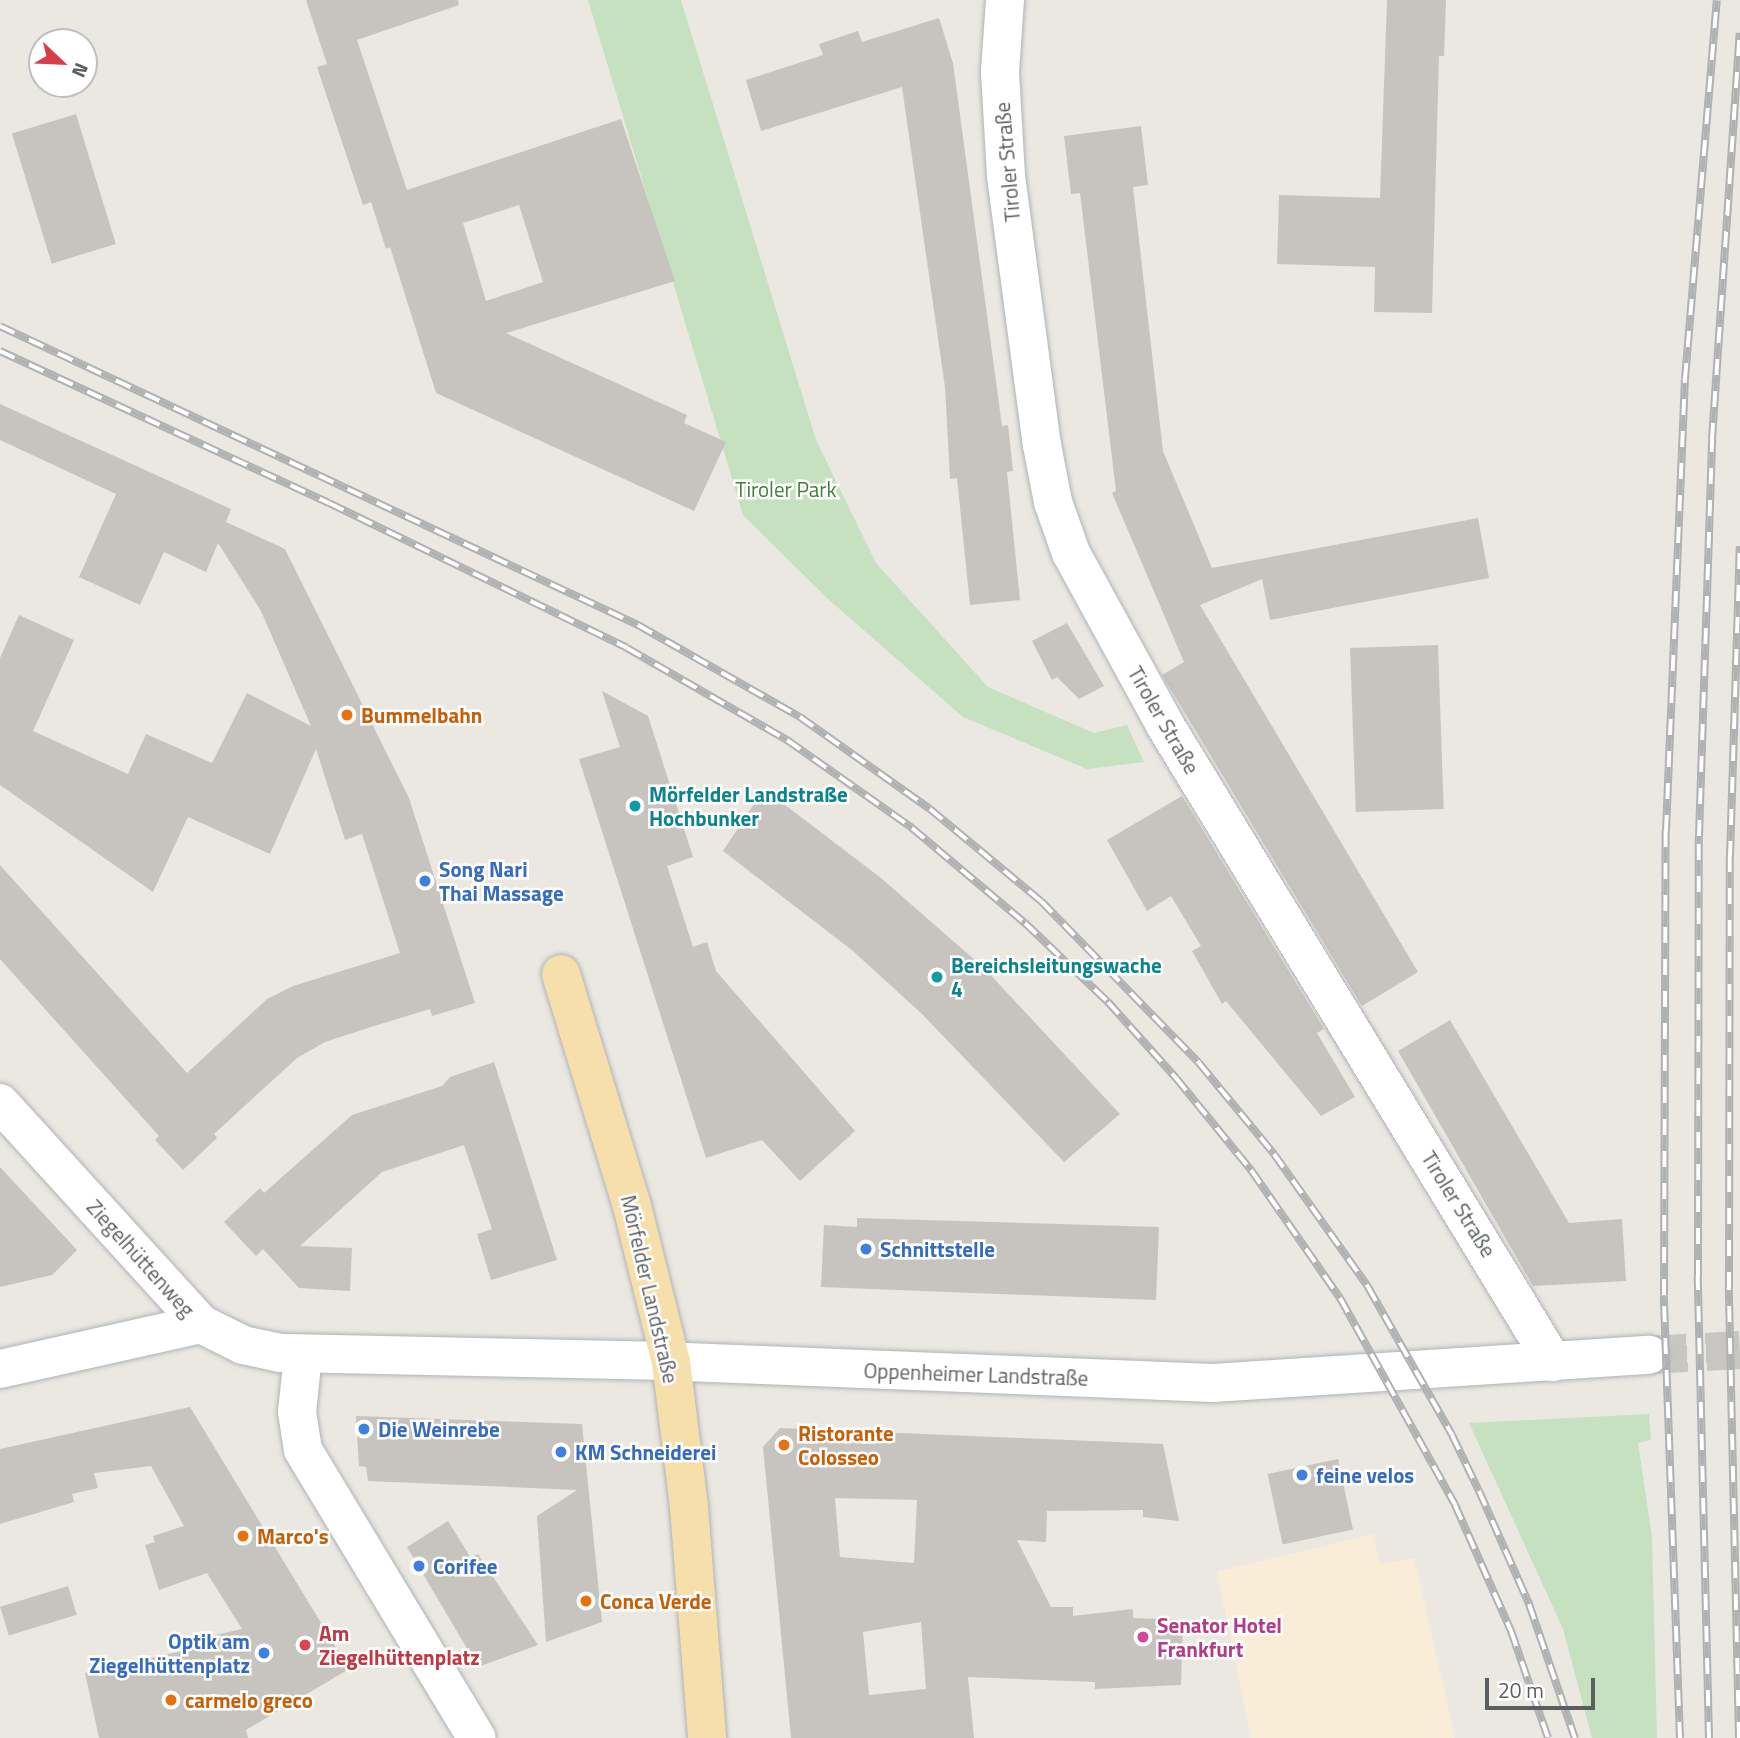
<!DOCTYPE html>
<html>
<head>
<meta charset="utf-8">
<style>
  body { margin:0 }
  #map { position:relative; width:1740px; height:1738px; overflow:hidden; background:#ebe8e2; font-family:"Titillium Web",sans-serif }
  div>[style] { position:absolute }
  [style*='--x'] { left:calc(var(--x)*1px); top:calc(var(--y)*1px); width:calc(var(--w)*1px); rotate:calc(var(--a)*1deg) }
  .commercial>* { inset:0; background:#faedd8 }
  .green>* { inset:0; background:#c5e1c0 }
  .building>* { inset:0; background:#c7c3be; transform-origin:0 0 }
  .minor-tunnel>* { height:38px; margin-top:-19px; transform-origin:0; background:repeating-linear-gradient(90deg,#c7c6c2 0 38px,transparent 0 57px) }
  .roads { filter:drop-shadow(0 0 2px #afb3b6) drop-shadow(0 0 2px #afb3b6) }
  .minor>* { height:38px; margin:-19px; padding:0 19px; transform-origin:19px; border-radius:19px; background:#fff }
  .major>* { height:38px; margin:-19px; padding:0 19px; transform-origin:19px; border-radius:19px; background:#f7dfac }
  .rail>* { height:8px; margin-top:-4px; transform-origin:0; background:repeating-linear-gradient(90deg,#fff 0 16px,#b0b1b1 0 32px); box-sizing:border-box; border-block:2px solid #b0b1b1 }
  .dots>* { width:19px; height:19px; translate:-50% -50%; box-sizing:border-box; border:4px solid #fff; border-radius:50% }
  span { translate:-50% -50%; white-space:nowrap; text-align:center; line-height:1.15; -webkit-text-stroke:5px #fff; paint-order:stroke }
  .street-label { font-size:21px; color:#5a5e61 }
  .park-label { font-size:21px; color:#437e3c }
  .food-label { font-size:21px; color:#c56008; font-weight:700 }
  .left { translate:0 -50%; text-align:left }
  .culture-label { font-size:21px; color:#0d838f; font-weight:700 }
  .shop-label { font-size:21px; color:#366cbe; font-weight:700 }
  .right { translate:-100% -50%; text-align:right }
  .hotel-label { font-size:21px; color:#b23c85; font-weight:700 }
  .health-label { font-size:21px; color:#be3a42; font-weight:700 }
  .north { position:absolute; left:28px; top:28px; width:70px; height:70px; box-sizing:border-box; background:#fff; border:2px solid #bdbfc0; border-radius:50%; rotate:113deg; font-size:19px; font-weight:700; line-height:28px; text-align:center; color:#5a5e61 }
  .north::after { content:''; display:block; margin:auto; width:24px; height:32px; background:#d83c48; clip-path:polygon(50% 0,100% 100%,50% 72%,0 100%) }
  .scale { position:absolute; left:1485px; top:1678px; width:110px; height:32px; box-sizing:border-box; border:4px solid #5a5e61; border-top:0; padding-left:9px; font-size:21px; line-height:24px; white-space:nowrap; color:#5a5e61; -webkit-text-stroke:5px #fff; paint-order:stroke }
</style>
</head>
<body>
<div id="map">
  <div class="commercial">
    <i style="clip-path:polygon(1373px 1534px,1380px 1565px,1414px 1558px,1455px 1738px,1251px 1738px,1217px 1572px)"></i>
  </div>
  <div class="green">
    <i style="clip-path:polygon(588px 0,681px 0,816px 440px,876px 563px,988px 687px,1094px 733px,1127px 725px,1144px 762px,1087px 769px,963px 717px,828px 599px,743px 515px)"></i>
    <i style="clip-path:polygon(1649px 1414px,1651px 1440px,1638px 1443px,1652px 1537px,1657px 1738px,1592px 1738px,1563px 1629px,1469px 1423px)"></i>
  </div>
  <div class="building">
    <i style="clip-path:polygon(evenodd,306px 0,458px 0,459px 5px,357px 40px,407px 190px,621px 119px,675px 281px,506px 333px,687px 415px,684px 423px,726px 442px,694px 511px,436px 393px,390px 247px,386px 249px,371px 202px,363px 205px,317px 67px,327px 64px,306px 0,519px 205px,543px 282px,486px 301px,463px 223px,519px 205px)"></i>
    <i style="clip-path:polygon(1387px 0,1446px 0,1444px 56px,1439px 56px,1432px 313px,1374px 312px,1375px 267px,1277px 264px,1279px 195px,1380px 198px)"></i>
    <i style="clip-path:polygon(939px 18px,953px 63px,1002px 426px,1008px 425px,1013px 471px,1007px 472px,1020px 600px,970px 605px,957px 478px,950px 479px,945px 387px,902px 87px,761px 131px,746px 80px,823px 55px,819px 44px,858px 31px,862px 42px)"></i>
    <i style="left:76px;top:114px;width:136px;height:67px;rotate:73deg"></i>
    <i style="clip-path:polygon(1141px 126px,1148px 185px,1133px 187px,1163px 451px,1212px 568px,1478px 518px,1489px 578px,1270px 620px,1262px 579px,1200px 605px,1418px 972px,1362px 1006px,1162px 675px,1184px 662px,1112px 493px,1116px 491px,1080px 193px,1071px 194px,1064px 136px)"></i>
    <i style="clip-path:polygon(0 404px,231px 509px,226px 522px,285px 549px,409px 798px,475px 1003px,432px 1016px,430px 1009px,371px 1027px,325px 1042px,297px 1058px,214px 1134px,217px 1138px,183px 1170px,155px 1140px,159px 1136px,0 959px,0 865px,187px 1073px,267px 999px,293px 986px,400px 953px,362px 834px,345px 840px,316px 749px,270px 854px,188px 817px,153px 892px,0 785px,0 658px,19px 615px,74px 640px,33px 731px,128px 774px,146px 734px,212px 763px,247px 693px,311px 726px,261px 611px,218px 543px,206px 572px,164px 552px,140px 605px,79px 577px,116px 494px,0 440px)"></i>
    <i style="clip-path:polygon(1067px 623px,1104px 686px,1079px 699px,1057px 677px,1052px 680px,1032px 641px)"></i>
    <i style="left:1438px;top:645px;width:164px;height:88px;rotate:88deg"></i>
    <i style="clip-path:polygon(602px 691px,648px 716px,693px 857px,667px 866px,693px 947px,707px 942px,716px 971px,855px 1131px,800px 1181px,762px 1140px,706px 1158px,579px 759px,620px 747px)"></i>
    <i style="clip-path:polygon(764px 789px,881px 878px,985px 969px,1120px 1114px,1064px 1162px,922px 1014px,853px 951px,723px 851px)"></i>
    <i style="clip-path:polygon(1182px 796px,1324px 1029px,1317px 1033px,1355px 1097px,1321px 1116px,1226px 1001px,1222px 1004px,1192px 951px,1201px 946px,1171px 896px,1147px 911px,1107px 840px)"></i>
    <i style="clip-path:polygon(1450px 1020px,1569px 1223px,1622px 1219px,1626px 1281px,1533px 1286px,1398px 1051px)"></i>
    <i style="clip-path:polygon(494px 1062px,557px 1260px,491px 1280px,477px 1234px,492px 1229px,464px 1145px,382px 1172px,300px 1246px,352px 1248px,350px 1291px,299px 1288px,263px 1249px,256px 1256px,224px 1222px,260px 1188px,264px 1193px,352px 1115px,442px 1086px,450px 1077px)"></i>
    <i style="clip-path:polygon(0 1167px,77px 1250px,52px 1275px,0 1287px)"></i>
    <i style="clip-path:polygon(857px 1218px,1159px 1227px,1156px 1300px,821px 1287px,824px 1225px,857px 1227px)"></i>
    <i style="clip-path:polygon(190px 1407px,349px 1669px,246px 1730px,248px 1738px,99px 1738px,85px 1673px,186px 1650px,185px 1642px,242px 1629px,207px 1573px,159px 1590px,145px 1545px,155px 1542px,153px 1536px,184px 1526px,151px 1466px,94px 1473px,98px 1488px,72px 1494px,74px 1502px,0 1524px,0 1449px)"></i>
    <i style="clip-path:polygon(356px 1416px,582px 1424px,602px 1622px,546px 1642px,537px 1516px,577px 1490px,368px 1481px,366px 1467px,359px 1466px)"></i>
    <i style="clip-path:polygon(evenodd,780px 1428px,1163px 1444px,1179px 1521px,1143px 1517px,1143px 1510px,1047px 1511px,1046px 1542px,1017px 1540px,1051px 1607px,1073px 1607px,1073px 1616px,1133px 1609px,1133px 1618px,1183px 1620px,1181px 1685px,1095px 1689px,1095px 1682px,968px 1677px,974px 1738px,791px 1738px,763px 1447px,780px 1428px,835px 1498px,917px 1500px,914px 1563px,840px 1557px,835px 1498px,780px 1428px,921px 1622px,926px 1689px,869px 1695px,863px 1632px,921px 1622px)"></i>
    <i style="left:1338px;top:1459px;width:72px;height:72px;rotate:78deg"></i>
    <i style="clip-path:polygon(448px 1521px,471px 1558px,478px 1554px,538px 1645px,478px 1667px,407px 1547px)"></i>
    <i style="left:68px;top:1586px;width:30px;height:71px;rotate:73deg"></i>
  </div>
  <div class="minor-tunnel">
    <i style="--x:1649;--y:1355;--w:91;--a:-3.1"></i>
  </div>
  <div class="roads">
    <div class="minor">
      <i style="--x:1005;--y:0;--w:72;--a:94"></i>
      <i style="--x:1000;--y:72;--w:104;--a:86.7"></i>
      <i style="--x:1006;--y:176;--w:271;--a:82.4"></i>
      <i style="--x:1042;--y:445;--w:58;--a:79.1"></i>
      <i style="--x:1053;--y:502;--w:54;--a:70.6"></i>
      <i style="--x:1071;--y:553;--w:196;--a:61.3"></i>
      <i style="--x:1165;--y:725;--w:746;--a:58.65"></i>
      <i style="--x:0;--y:1103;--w:299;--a:47.7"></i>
      <i style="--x:201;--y:1324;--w:47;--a:26.6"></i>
      <i style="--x:243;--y:1345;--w:39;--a:12"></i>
      <i style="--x:281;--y:1353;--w:380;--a:1.2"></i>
      <i style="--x:661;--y:1361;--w:552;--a:2.28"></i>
      <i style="--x:1213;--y:1383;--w:437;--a:-3.7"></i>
      <i style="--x:303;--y:1355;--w:57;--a:96"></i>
      <i style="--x:297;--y:1412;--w:38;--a:81"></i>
      <i style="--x:303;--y:1450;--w:336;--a:58.9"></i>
      <i style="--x:0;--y:1369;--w:206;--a:-12.6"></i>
    </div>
    <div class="major">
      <i style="--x:561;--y:974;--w:243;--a:73"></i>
      <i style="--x:632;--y:1206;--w:161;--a:76"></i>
      <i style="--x:671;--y:1362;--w:146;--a:82.9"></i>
      <i style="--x:689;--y:1507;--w:232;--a:85.5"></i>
    </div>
  </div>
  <div class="rail">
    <i style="--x:0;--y:326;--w:705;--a:25.11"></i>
    <i style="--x:638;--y:625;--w:186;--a:29.6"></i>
    <i style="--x:800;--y:717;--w:159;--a:35.3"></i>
    <i style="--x:930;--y:809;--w:144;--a:39.7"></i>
    <i style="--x:1041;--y:901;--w:226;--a:45.7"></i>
    <i style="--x:1199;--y:1063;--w:118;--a:50.5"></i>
    <i style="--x:1274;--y:1154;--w:163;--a:54.7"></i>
    <i style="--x:1368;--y:1287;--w:170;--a:60.4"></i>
    <i style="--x:1452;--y:1435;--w:62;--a:64.3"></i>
    <i style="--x:1479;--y:1491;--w:124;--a:66.1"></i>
    <i style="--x:1529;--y:1604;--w:142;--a:71.1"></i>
    <i style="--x:0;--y:351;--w:362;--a:24.8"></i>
    <i style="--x:329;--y:503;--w:331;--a:25.9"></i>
    <i style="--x:627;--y:648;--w:185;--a:29.9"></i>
    <i style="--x:787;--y:740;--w:153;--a:35.1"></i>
    <i style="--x:912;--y:828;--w:148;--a:40.1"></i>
    <i style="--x:1025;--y:923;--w:115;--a:43.6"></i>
    <i style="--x:1108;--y:1002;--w:102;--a:48.2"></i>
    <i style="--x:1176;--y:1078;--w:119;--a:50.8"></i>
    <i style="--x:1251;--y:1170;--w:156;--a:55.2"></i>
    <i style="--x:1340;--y:1298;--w:237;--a:60.9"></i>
    <i style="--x:1455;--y:1505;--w:138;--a:66"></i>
    <i style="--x:1511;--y:1631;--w:113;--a:70.9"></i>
    <i style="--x:1680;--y:1738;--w:443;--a:-92.1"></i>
    <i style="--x:1664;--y:1295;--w:464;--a:-89.8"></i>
    <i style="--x:1666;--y:831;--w:452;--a:-87.6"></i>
    <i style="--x:1685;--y:379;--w:380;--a:-85.2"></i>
    <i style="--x:1709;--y:1738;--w:462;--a:-91.4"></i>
    <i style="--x:1698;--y:1276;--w:440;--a:-89.9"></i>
    <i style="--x:1699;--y:836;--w:397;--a:-88.1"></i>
    <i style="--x:1712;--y:439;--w:407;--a:-86.1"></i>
    <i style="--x:1739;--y:1738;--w:450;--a:-91.3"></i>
    <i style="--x:1729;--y:1288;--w:431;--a:-89.9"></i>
    <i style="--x:1730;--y:857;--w:311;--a:-88.2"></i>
  </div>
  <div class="dots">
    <i style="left:347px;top:715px;background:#e8710a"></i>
    <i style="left:635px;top:806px;background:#0f9aa8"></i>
    <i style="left:425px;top:881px;background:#3f7fe0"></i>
    <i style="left:937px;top:977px;background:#0f9aa8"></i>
    <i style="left:866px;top:1249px;background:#3f7fe0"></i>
    <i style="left:364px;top:1429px;background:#3f7fe0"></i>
    <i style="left:784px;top:1445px;background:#e8710a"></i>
    <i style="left:561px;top:1452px;background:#3f7fe0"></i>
    <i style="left:1302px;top:1475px;background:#3f7fe0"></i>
    <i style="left:243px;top:1536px;background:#e8710a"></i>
    <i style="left:419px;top:1566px;background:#3f7fe0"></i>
    <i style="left:586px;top:1601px;background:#e8710a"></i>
    <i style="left:1143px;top:1637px;background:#d1479c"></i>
    <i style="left:305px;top:1645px;background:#e0444e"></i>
    <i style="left:264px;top:1653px;background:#3f7fe0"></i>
    <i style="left:171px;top:1700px;background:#e8710a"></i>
  </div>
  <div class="street-label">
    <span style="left:1007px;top:162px;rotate:-95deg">Tiroler Straße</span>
    <span style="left:1164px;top:720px;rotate:60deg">Tiroler Straße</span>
    <span style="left:1459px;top:1204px;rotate:58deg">Tiroler Straße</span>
    <span style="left:141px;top:1258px;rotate:48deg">Ziegelhüttenweg</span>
    <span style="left:650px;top:1289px;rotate:77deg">Mörfelder Landstraße</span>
    <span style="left:976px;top:1374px;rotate:2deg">Oppenheimer Landstraße</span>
  </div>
  <div class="park-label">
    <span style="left:786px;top:489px">Tiroler Park</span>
  </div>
  <div class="food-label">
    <span class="left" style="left:361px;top:715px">Bummelbahn</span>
    <span class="left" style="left:798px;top:1445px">Ristorante<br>Colosseo</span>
    <span class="left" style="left:257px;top:1536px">Marco's</span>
    <span class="left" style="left:600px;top:1601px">Conca Verde</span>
    <span class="left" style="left:185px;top:1700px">carmelo greco</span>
  </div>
  <div class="culture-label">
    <span class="left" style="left:649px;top:806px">Mörfelder Landstraße<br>Hochbunker</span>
    <span class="left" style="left:951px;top:977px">Bereichsleitungswache<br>4</span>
  </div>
  <div class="shop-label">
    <span class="left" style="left:439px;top:881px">Song Nari<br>Thai Massage</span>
    <span class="left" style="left:880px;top:1249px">Schnittstelle</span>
    <span class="left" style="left:378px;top:1429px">Die Weinrebe</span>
    <span class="left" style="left:575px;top:1452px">KM Schneiderei</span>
    <span class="left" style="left:1316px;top:1475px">feine velos</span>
    <span class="left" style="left:433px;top:1566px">Corifee</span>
    <span class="right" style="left:250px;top:1653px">Optik am<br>Ziegelhüttenplatz</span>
  </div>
  <div class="hotel-label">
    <span class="left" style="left:1157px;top:1637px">Senator Hotel<br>Frankfurt</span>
  </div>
  <div class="health-label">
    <span class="left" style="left:319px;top:1645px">Am<br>Ziegelhüttenplatz</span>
  </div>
  <div class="north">N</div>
  <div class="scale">20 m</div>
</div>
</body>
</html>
